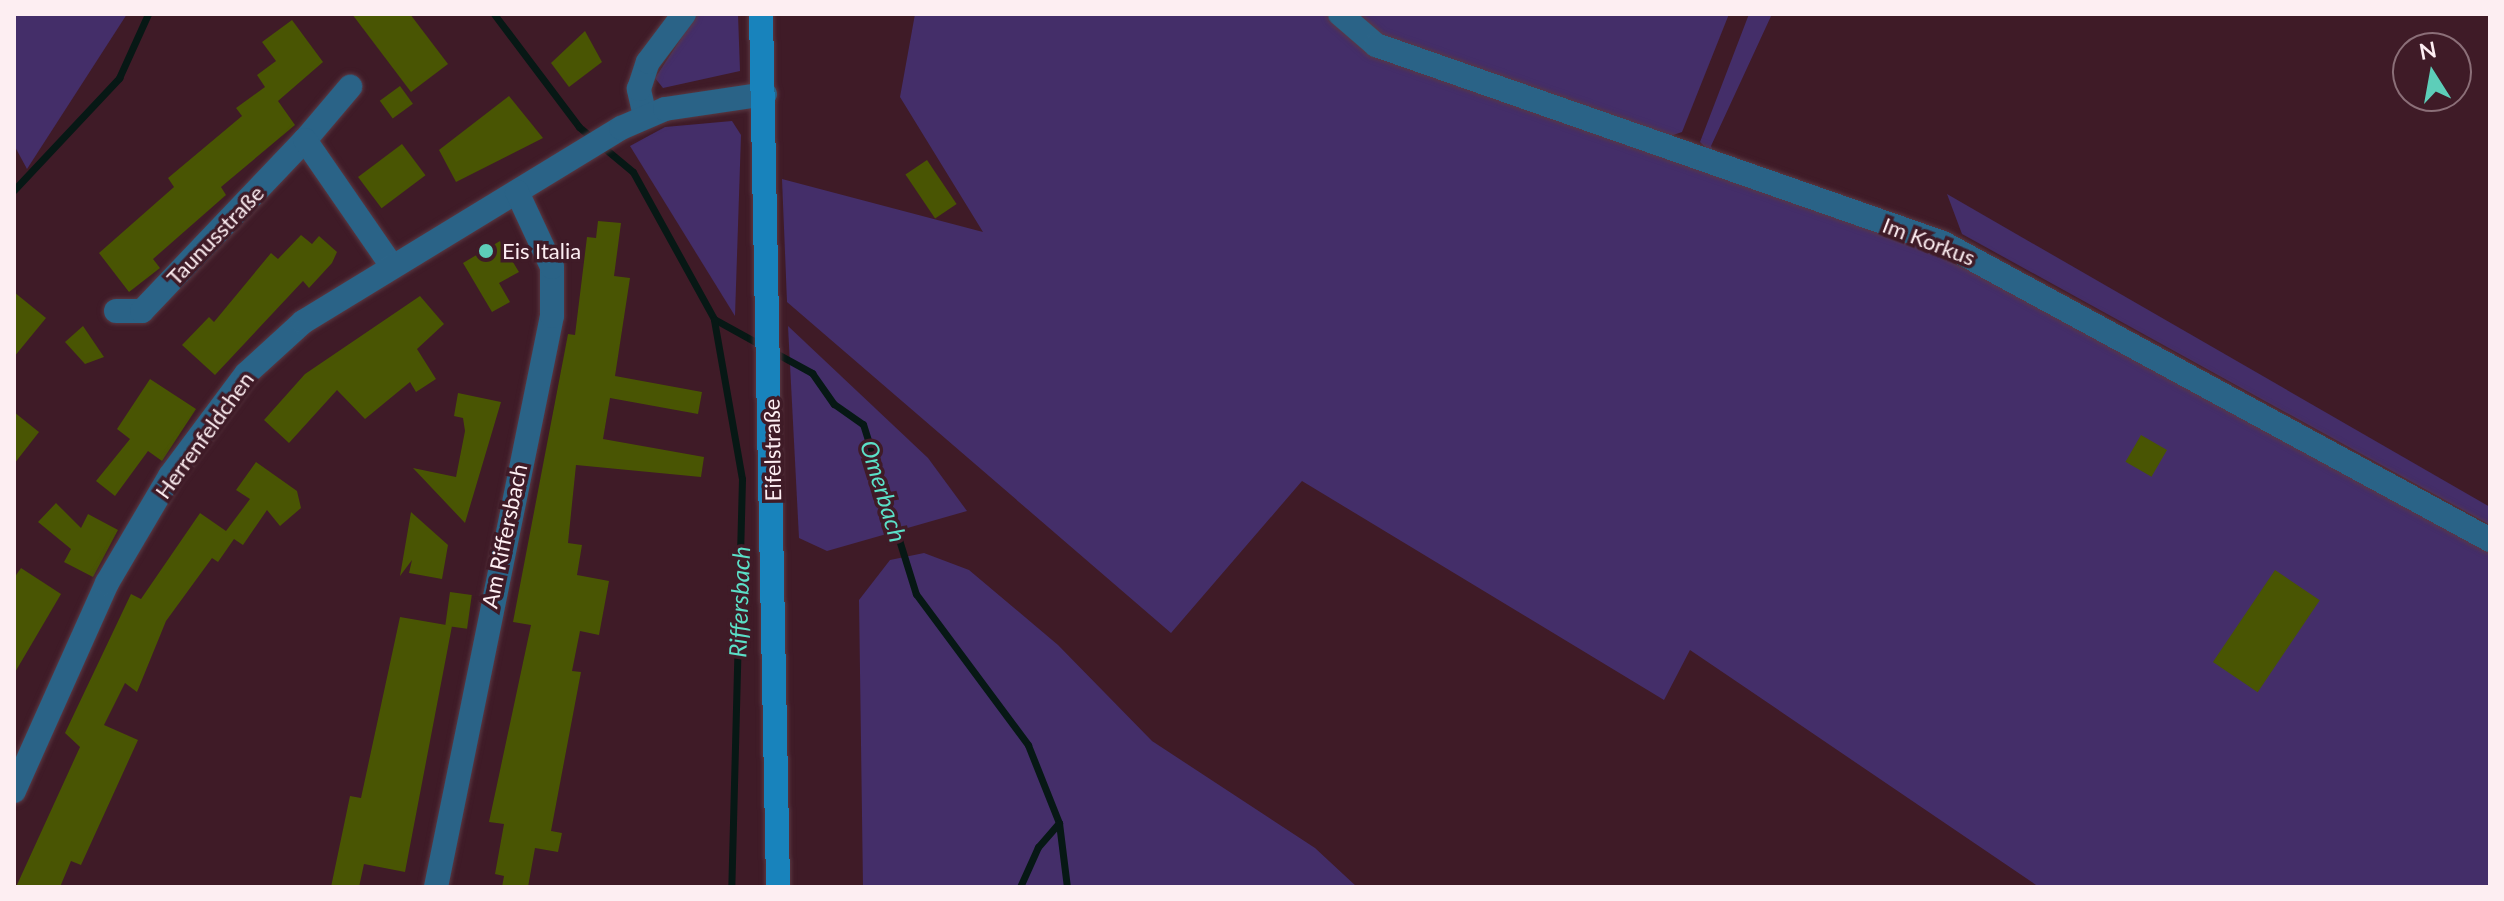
<!DOCTYPE html>
<html>
<head>
<meta charset="utf-8">
<style>
  body { margin:0 }
  #map { position:relative; width:2504px; height:901px; overflow:hidden; background:#3f1b27; font-family:Lato,sans-serif }
  div>[style] { position:absolute }
  [style*='--x'] { left:calc(var(--x)*1px); top:calc(var(--y)*1px); width:calc(var(--w)*1px); rotate:calc(var(--a)*1deg) }
  .green>* { inset:0; background:#442e69 }
  .stream>* { height:7px; margin:-3.5px; padding:0 3.5px; transform-origin:3.5px; border-radius:3.5px; background:#071815 }
  .building>* { inset:0; background:#495503; transform-origin:0 0 }
  .roads { filter:drop-shadow(0 0 2px #5a3943) drop-shadow(0 0 2px #5a3943) }
  .street>* { height:24px; margin:-12px; padding:0 12px; transform-origin:12px; border-radius:12px; background:#2a6387 }
  .secondary>* { height:24px; margin:-12px; padding:0 12px; transform-origin:12px; border-radius:12px; background:#1883bc }
  .dots>* { width:22px; height:22px; translate:-50% -50%; box-sizing:border-box; border:4px solid #3f1b27; border-radius:50% }
  span { translate:-50% -50%; white-space:nowrap; text-align:center; line-height:1.15; -webkit-text-stroke:7px #3f1b27; paint-order:stroke }
  .street-label { font-size:22px; color:#fdeef2 }
  .poi-label { font-size:22px; color:#fdeef2 }
  .left { translate:0 -50%; text-align:left }
  .water-label { font-size:24px; color:#5be0c8; font-style:italic }
  .frame { position:absolute; inset:0; border:16px solid #fdeef2; pointer-events:none }
  .north { position:absolute; left:2392px; top:32px; width:80px; height:80px; box-sizing:border-box; background:#3f1b27; border:2px solid #8b6f78; border-radius:50%; rotate:349deg; font-size:22px; font-weight:700; line-height:32px; text-align:center; color:#fdeef2 }
  .north::after { content:''; display:block; margin:auto; width:28px; height:36px; background:#5dceb9; clip-path:polygon(50% 0,100% 100%,50% 72%,0 100%) }
</style>
</head>
<body>
<div id="map">
  <div class="green">
    <i style="clip-path:polygon(14px 14px,127px 14px,27px 169px,14px 145px)"></i>
    <i style="clip-path:polygon(697px 14px,738px 14px,740px 71px,663px 88px,655px 78px)"></i>
    <i style="clip-path:polygon(915px 14px,1326px 14px,1336px 26px,1950px 256px,2490px 549px,2490px 887px,2039px 887px,1690px 650px,1664px 700px,1302px 481px,1171px 633px,787px 302px,782px 179px,983px 232px,900px 97px)"></i>
    <i style="clip-path:polygon(1353px 14px,1729px 14px,1682px 132px,1656px 141px,1381px 36px)"></i>
    <i style="clip-path:polygon(1749px 14px,1772px 14px,1711px 146px,1715px 157px,1700px 142px)"></i>
    <i style="clip-path:polygon(732px 121px,741px 135px,735px 316px,630px 146px,665px 127px)"></i>
    <i style="clip-path:polygon(1947px 194px,2490px 507px,2490px 525px,1962px 234px)"></i>
    <i style="clip-path:polygon(788px 326px,928px 458px,967px 511px,827px 551px,799px 538px)"></i>
    <i style="clip-path:polygon(924px 553px,969px 570px,1058px 645px,1152px 741px,1315px 848px,1357px 887px,863px 887px,859px 600px,890px 560px)"></i>
  </div>
  <div class="stream">
    <i style="--x:494;--y:14;--w:141;--a:53"></i>
    <i style="--x:579;--y:127;--w:70;--a:39.8"></i>
    <i style="--x:633;--y:172;--w:168;--a:61.1"></i>
    <i style="--x:714;--y:319;--w:54;--a:29"></i>
    <i style="--x:14;--y:190;--w:154;--a:-46.8"></i>
    <i style="--x:119;--y:78;--w:70;--a:-65.6"></i>
    <i style="--x:714;--y:320;--w:161;--a:80"></i>
    <i style="--x:742;--y:479;--w:408;--a:91.5"></i>
    <i style="--x:772;--y:351;--w:46;--a:28.8"></i>
    <i style="--x:812;--y:373;--w:38;--a:55"></i>
    <i style="--x:834;--y:404;--w:35;--a:35"></i>
    <i style="--x:863;--y:424;--w:178;--a:72.7"></i>
    <i style="--x:916;--y:594;--w:188;--a:53.4"></i>
    <i style="--x:1028;--y:745;--w:84;--a:68.3"></i>
    <i style="--x:1059;--y:823;--w:64;--a:82.9"></i>
    <i style="--x:1020;--y:887;--w:44;--a:-65.8"></i>
    <i style="--x:1038;--y:847;--w:32;--a:-49"></i>
  </div>
  <div class="building">
    <i style="clip-path:polygon(352px 14px,410px 14px,448px 64px,411px 92px)"></i>
    <i style="clip-path:polygon(292px 20px,323px 62px,278px 101px,295px 125px,221px 187px,226px 195px,153px 259px,160px 268px,129px 292px,99px 253px,174px 187px,168px 178px,242px 116px,236px 108px,265px 87px,257px 75px,276px 61px,262px 42px)"></i>
    <i style="clip-path:polygon(585px 31px,602px 62px,569px 87px,551px 63px)"></i>
    <i style="left:400px;top:86px;width:22px;height:25px;rotate:54deg"></i>
    <i style="clip-path:polygon(509px 96px,543px 138px,456px 182px,439px 150px)"></i>
    <i style="left:402px;top:144px;width:39px;height:55px;rotate:53deg"></i>
    <i style="left:927px;top:160px;width:53px;height:26px;rotate:56deg"></i>
    <i style="clip-path:polygon(598px 221px,621px 223px,614px 276px,630px 278px,615px 376px,702px 392px,698px 414px,610px 398px,603px 439px,704px 457px,701px 477px,576px 465px,568px 543px,582px 545px,577px 575px,609px 581px,599px 635px,580px 631px,572px 671px,581px 672px,551px 831px,562px 833px,558px 852px,535px 848px,528px 887px,502px 887px,504px 876px,495px 874px,504px 824px,489px 822px,531px 625px,513px 622px,568px 334px,575px 335px,587px 237px,596px 238px)"></i>
    <i style="clip-path:polygon(301px 235px,312px 244px,319px 236px,337px 252px,332px 263px,309px 288px,303px 281px,215px 375px,182px 345px,209px 317px,214px 322px,271px 253px,278px 259px)"></i>
    <i style="clip-path:polygon(500px 241px,519px 272px,499px 283px,510px 302px,492px 312px,463px 263px)"></i>
    <i style="clip-path:polygon(14px 292px,46px 318px,14px 357px)"></i>
    <i style="clip-path:polygon(420px 296px,444px 324px,417px 349px,436px 379px,416px 392px,410px 382px,365px 419px,337px 390px,289px 443px,264px 420px,305px 374px)"></i>
    <i style="clip-path:polygon(83px 326px,104px 357px,85px 364px,65px 342px)"></i>
    <i style="clip-path:polygon(150px 379px,196px 409px,162px 461px,148px 451px,115px 496px,96px 481px,130px 439px,117px 429px)"></i>
    <i style="clip-path:polygon(458px 393px,501px 402px,465px 523px,413px 468px,456px 477px,465px 431px,463px 418px,454px 416px)"></i>
    <i style="clip-path:polygon(14px 412px,39px 432px,14px 464px)"></i>
    <i style="left:2141px;top:435px;width:30px;height:31px;rotate:30deg"></i>
    <i style="clip-path:polygon(256px 462px,297px 491px,301px 508px,280px 526px,267px 510px,243px 545px,234px 539px,218px 562px,212px 558px,166px 621px,137px 692px,125px 683px,104px 725px,138px 740px,81px 865px,71px 861px,60px 887px,16px 887px,80px 747px,65px 733px,131px 594px,141px 599px,200px 513px,226px 531px,250px 499px,236px 490px)"></i>
    <i style="clip-path:polygon(56px 503px,81px 528px,88px 514px,118px 530px,93px 577px,64px 562px,71px 549px,38px 522px)"></i>
    <i style="clip-path:polygon(411px 512px,448px 545px,442px 579px,409px 573px,412px 560px,400px 576px)"></i>
    <i style="clip-path:polygon(21px 568px,61px 594px,14px 674px,14px 578px)"></i>
    <i style="left:2275px;top:570px;width:54px;height:111px;rotate:34deg"></i>
    <i style="left:450px;top:592px;width:22px;height:34px;rotate:8deg"></i>
    <i style="clip-path:polygon(400px 617px,452px 626px,405px 872px,364px 864px,359px 887px,331px 887px,350px 796px,361px 798px)"></i>
  </div>
  <div class="roads">
    <div class="street">
      <i style="--x:1340;--y:14;--w:48;--a:40.7"></i>
      <i style="--x:1376;--y:45;--w:601;--a:19.25"></i>
      <i style="--x:1943;--y:243;--w:622;--a:28.5"></i>
      <i style="--x:645;--y:116;--w:28;--a:-103"></i>
      <i style="--x:639;--y:89;--w:28;--a:-72"></i>
      <i style="--x:648;--y:62;--w:60;--a:-53.1"></i>
      <i style="--x:305;--y:140;--w:70;--a:-49.7"></i>
      <i style="--x:116;--y:311;--w:26;--a:0"></i>
      <i style="--x:142;--y:311;--w:236;--a:-46.4"></i>
      <i style="--x:305;--y:140;--w:153;--a:55.4"></i>
      <i style="--x:14;--y:791;--w:228;--a:-65.9"></i>
      <i style="--x:107;--y:583;--w:124;--a:-59.5"></i>
      <i style="--x:170;--y:476;--w:127;--a:-53.3"></i>
      <i style="--x:246;--y:374;--w:77;--a:-42.4"></i>
      <i style="--x:303;--y:322;--w:373;--a:-31.4"></i>
      <i style="--x:621;--y:128;--w:48;--a:-23.4"></i>
      <i style="--x:665;--y:109;--w:101;--a:-8.5"></i>
      <i style="--x:436;--y:887;--w:583;--a:-78.52"></i>
      <i style="--x:552;--y:316;--w:49;--a:-90"></i>
      <i style="--x:552;--y:267;--w:83;--a:-115"></i>
    </div>
    <div class="secondary">
      <i style="--x:761;--y:14;--w:873;--a:88.88"></i>
    </div>
  </div>
  <div class="dots">
    <i style="left:486px;top:251px;background:#5dceb9"></i>
  </div>
  <div class="street-label">
    <span style="left:215px;top:235px;rotate:-46deg">Taunusstraße</span>
    <span style="left:1929px;top:241px;rotate:21deg">Im Korkus</span>
    <span style="left:204px;top:435px;rotate:-54deg">Herrenfeldchen</span>
    <span style="left:772px;top:450px;rotate:-91deg">Eifelstraße</span>
    <span style="left:504px;top:536px;rotate:-78deg">Am Riffersbach</span>
  </div>
  <div class="poi-label">
    <span class="left" style="left:502px;top:251px">Eis Italia</span>
  </div>
  <div class="water-label">
    <span style="left:884px;top:491px;rotate:73deg">Omerbach</span>
    <span style="left:739px;top:602px;rotate:-88deg">Riffersbach</span>
  </div>
  <div class="frame"></div>
  <div class="north">N</div>
</div>
</body>
</html>
